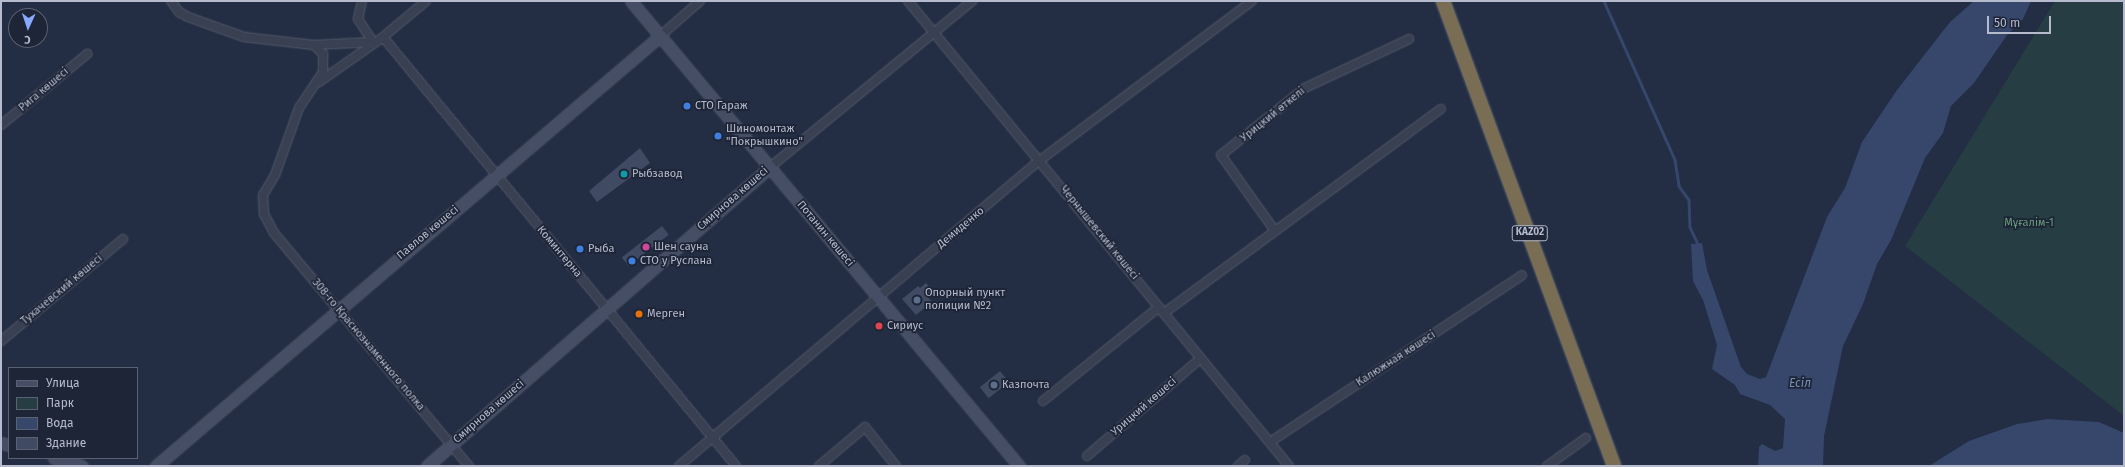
<!DOCTYPE html>
<html>
<head>
<meta charset="utf-8">
<style>
  body { margin:0 }
  #map { position:relative; width:2125px; height:467px; overflow:hidden; background:#232d43; font-family:"Fira Sans",sans-serif }
  div>[style] { position:absolute }
  [style*='--x'] { left:calc(var(--x)*1px); top:calc(var(--y)*1px); width:calc(var(--w)*1px); rotate:calc(var(--a)*1deg) }
  .green>* { inset:0; background:#253d43 }
  .water>* { inset:0; background:#36476b }
  .stream>* { height:2.5px; margin:-1.25px; padding:0 1.25px; transform-origin:1.25px; border-radius:1.25px; background:#36476b }
  .building>* { inset:0; background:#404a63; transform-origin:0 0 }
  .roads { filter:drop-shadow(0 0 1px #535b6c) drop-shadow(0 0 1px #535b6c) }
  .street>* { height:8px; margin:-4px; padding:0 4px; transform-origin:4px; border-radius:4px; background:#384052 }
  .secondary>* { height:11px; margin:-5.5px; padding:0 5.5px; transform-origin:5.5px; border-radius:5.5px; background:#454e65 }
  .highway>* { height:14px; margin:-7px; padding:0 7px; transform-origin:7px; border-radius:7px; background:#796e54 }
  .dots>* { width:11px; height:11px; translate:-50% -50%; box-sizing:border-box; border:2px solid #1d2537; border-radius:50% }
  span { translate:-50% -50%; white-space:nowrap; text-align:center; line-height:1.15; -webkit-text-stroke:3.5px #1d2537; paint-order:stroke }
  .shield-label span { padding:1px 3px; background:#1d2537; border:1px solid; border-radius:3px; -webkit-text-stroke-width:0 }
  .shield-label { font-size:10px; color:#b5bbcc; font-weight:700 }
  .street-label { font-size:11px; color:#b5bbcc }
  .poi-label { font-size:11px; color:#b5bbcc }
  .left { translate:0 -50%; text-align:left }
  .park-label { font-size:11px; color:#6a9f7b }
  .water-label { font-size:12px; color:#7a8eb6; font-style:italic }
  .frame { position:absolute; inset:0; border:2px solid #b5bbcc; pointer-events:none }
  .legend { position:absolute; left:8px; top:367px; width:130px; height:92px; box-sizing:border-box; background:#1d2537; border:1px solid #5a6173; margin:0; padding:5px 7px; list-style:none; font-size:12px; color:#b5bbcc }
  .legend li { display:flex; align-items:center; gap:8px; height:20px }
  .legend b { width:20px; border:1px solid #5a6173 }
  .north { position:absolute; left:8px; top:8px; width:40px; height:40px; box-sizing:border-box; background:#1d2537; border:1px solid #5a6173; border-radius:50%; rotate:183deg; font-size:11px; font-weight:700; line-height:16px; text-align:center; color:#b5bbcc }
  .north::after { content:''; display:block; margin:auto; width:14px; height:18px; background:#87a9ff; clip-path:polygon(50% 0,100% 100%,50% 72%,0 100%) }
  .scale { position:absolute; left:1987px; top:16px; width:64px; height:18px; box-sizing:border-box; border:2px solid #b5bbcc; border-top:0; padding-left:5px; font-size:12px; line-height:14px; white-space:nowrap; color:#b5bbcc; -webkit-text-stroke:3px #1d2537; paint-order:stroke }
</style>
</head>
<body>
<div id="map">
  <div class="green">
    <i style="clip-path:polygon(2055px 1px,2124px 1px,2124px 416px,1905px 246px)"></i>
  </div>
  <div class="water">
    <i style="clip-path:polygon(1974px 1px,2031px 1px,2023px 19px,2007px 35px,1974px 83px,1951px 106px,1943px 133px,1925px 158px,1891px 240px,1877px 264px,1863px 304px,1843px 346px,1824px 436px,1823px 466px,1758px 466px,1759px 447px,1762px 444px,1775px 451px,1783px 448px,1785px 419px,1770px 405px,1740px 394px,1735px 385px,1712px 369px,1717px 345px,1703px 300px,1693px 281px,1691px 244px,1702px 243px,1707px 270px,1741px 367px,1747px 374px,1760px 379px,1766px 377px,1827px 217px,1845px 188px,1862px 142px,1897px 90px,1950px 22px)"></i>
    <i style="clip-path:polygon(2048px 419px,2099px 422px,2124px 433px,2124px 466px,1929px 466px,1969px 441px,2017px 424px)"></i>
  </div>
  <div class="stream">
    <i style="--x:1604;--y:1;--w:174;--a:65.9"></i>
    <i style="--x:1675;--y:160;--w:26;--a:81"></i>
    <i style="--x:1679;--y:186;--w:17;--a:54"></i>
    <i style="--x:1689;--y:200;--w:27;--a:88"></i>
    <i style="--x:1690;--y:227;--w:17;--a:65"></i>
  </div>
  <div class="building">
    <i style="clip-path:polygon(640px 148px,650px 163px,597px 202px,589px 191px)"></i>
    <i style="left:662px;top:226px;width:11px;height:51px;rotate:52deg"></i>
    <i style="clip-path:polygon(926px 283px,933px 291px,927px 296px,932px 302px,916px 315px,902px 299px,918px 286px,920px 288px)"></i>
    <i style="left:1000px;top:371px;width:14px;height:26px;rotate:51deg"></i>
  </div>
  <div class="roads">
    <div class="street">
      <i style="--x:171;--y:1;--w:14;--a:54"></i>
      <i style="--x:179;--y:12;--w:10;--a:29"></i>
      <i style="--x:188;--y:17;--w:59;--a:19.7"></i>
      <i style="--x:244;--y:37;--w:70;--a:6.5"></i>
      <i style="--x:314;--y:45;--w:59;--a:-2.9"></i>
      <i style="--x:362;--y:1;--w:18;--a:103"></i>
      <i style="--x:358;--y:19;--w:27;--a:57"></i>
      <i style="--x:908;--y:1;--w:601;--a:50.67"></i>
      <i style="--x:660;--y:36;--w:53;--a:-41.2"></i>
      <i style="--x:383;--y:37;--w:556;--a:50.55"></i>
      <i style="--x:314;--y:45;--w:13;--a:45"></i>
      <i style="--x:323;--y:54;--w:18;--a:90"></i>
      <i style="--x:323;--y:72;--w:43;--a:123.7"></i>
      <i style="--x:299;--y:108;--w:71;--a:109.7"></i>
      <i style="--x:275;--y:175;--w:23;--a:121"></i>
      <i style="--x:263;--y:195;--w:19;--a:87"></i>
      <i style="--x:264;--y:214;--w:21;--a:62"></i>
      <i style="--x:274;--y:233;--w:304;--a:50.1"></i>
      <i style="--x:319;--y:82;--w:78;--a:-35.1"></i>
      <i style="--x:383;--y:37;--w:56;--a:-39.9"></i>
      <i style="--x:1;--y:125;--w:112;--a:-39.5"></i>
      <i style="--x:769;--y:168;--w:263;--a:-39.4"></i>
      <i style="--x:1275;--y:231;--w:93;--a:-125.4"></i>
      <i style="--x:1221;--y:155;--w:107;--a:-38.6"></i>
      <i style="--x:1305;--y:88;--w:115;--a:-25.2"></i>
      <i style="--x:1164;--y:313;--w:344;--a:-36.4"></i>
      <i style="--x:1;--y:341;--w:159;--a:-39.9"></i>
      <i style="--x:1043;--y:401;--w:149;--a:-39"></i>
      <i style="--x:1270;--y:442;--w:302;--a:-33.5"></i>
      <i style="--x:1087;--y:456;--w:150;--a:-40.7"></i>
      <i style="--x:679;--y:466;--w:472;--a:-40.3"></i>
      <i style="--x:1039;--y:161;--w:266;--a:-36.9"></i>
      <i style="--x:819;--y:466;--w:60;--a:-40.3"></i>
      <i style="--x:865;--y:427;--w:50;--a:51.5"></i>
      <i style="--x:1238;--y:466;--w:9;--a:-41"></i>
      <i style="--x:1547;--y:466;--w:48;--a:-35.7"></i>
    </div>
    <div class="secondary">
      <i style="--x:631;--y:1;--w:606;--a:50.16"></i>
      <i style="--x:1;--y:443;--w:8;--a:14"></i>
      <i style="--x:54;--y:458;--w:29;--a:16"></i>
      <i style="--x:156;--y:466;--w:663;--a:-40.47"></i>
      <i style="--x:427;--y:466;--w:454;--a:-41.1"></i>
    </div>
    <div class="highway">
      <i style="--x:1443;--y:1;--w:495;--a:69.8"></i>
    </div>
  </div>
  <div class="dots">
    <i style="left:687px;top:106px;background:#3f7fe0"></i>
    <i style="left:718px;top:136px;background:#3f7fe0"></i>
    <i style="left:624px;top:174px;background:#0f9aa8"></i>
    <i style="left:646px;top:247px;background:#d1479c"></i>
    <i style="left:580px;top:249px;background:#3f7fe0"></i>
    <i style="left:632px;top:261px;background:#3f7fe0"></i>
    <i style="left:917px;top:300px;background:#5c6f8a"></i>
    <i style="left:639px;top:314px;background:#e8710a"></i>
    <i style="left:879px;top:326px;background:#e0444e"></i>
    <i style="left:994px;top:385px;background:#5c6f8a"></i>
  </div>
  <div class="shield-label">
    <span style="left:1530px;top:233px">KAZ02</span>
  </div>
  <div class="street-label">
    <span style="left:44px;top:90px;rotate:-40deg">Рига көшесі</span>
    <span style="left:1273px;top:115px;rotate:-39deg">Урицкий өткелі</span>
    <span style="left:733px;top:199px;rotate:-41deg">Смирнова көшесі</span>
    <span style="left:961px;top:228px;rotate:-40deg">Демиденко</span>
    <span style="left:428px;top:233px;rotate:-40deg">Павлов көшесі</span>
    <span style="left:1099px;top:233px;rotate:51deg">Чернышевский көшесі</span>
    <span style="left:825px;top:234px;rotate:50deg">Потанин көшесі</span>
    <span style="left:559px;top:252px;rotate:50deg">Коминтерна</span>
    <span style="left:62px;top:290px;rotate:-40deg">Тухачевский көшесі</span>
    <span style="left:368px;top:345px;rotate:50deg">308-го Краснознаменного полка</span>
    <span style="left:1396px;top:359px;rotate:-33deg">Калюжная көшесі</span>
    <span style="left:1144px;top:407px;rotate:-41deg">Урицкий көшесі</span>
    <span style="left:489px;top:412px;rotate:-41deg">Смирнова көшесі</span>
  </div>
  <div class="poi-label">
    <span class="left" style="left:695px;top:106px">СТО Гараж</span>
    <span class="left" style="left:726px;top:136px">Шиномонтаж<br>"Покрышкино"</span>
    <span class="left" style="left:632px;top:174px">Рыбзавод</span>
    <span class="left" style="left:654px;top:247px">Шен сауна</span>
    <span class="left" style="left:588px;top:249px">Рыба</span>
    <span class="left" style="left:640px;top:261px">СТО у Руслана</span>
    <span class="left" style="left:925px;top:300px">Опорный пункт<br>полиции №2</span>
    <span class="left" style="left:647px;top:314px">Мерген</span>
    <span class="left" style="left:887px;top:326px">Сириус</span>
    <span class="left" style="left:1002px;top:385px">Казпочта</span>
  </div>
  <div class="park-label">
    <span style="left:2029px;top:223px">Мұғалім-1</span>
  </div>
  <div class="water-label">
    <span style="left:1800px;top:384px">Есіл</span>
  </div>
  <div class="frame"></div>
  <ul class="legend">
  <li><b style="height:5px;background:#454e65"></b>Улица</li>
  <li><b style="height:11px;background:#253d43"></b>Парк</li>
  <li><b style="height:11px;background:#36476b"></b>Вода</li>
  <li><b style="height:11px;background:#404a63"></b>Здание</li>
  </ul>
  <div class="north">С</div>
  <div class="scale">50 m</div>
</div>
</body>
</html>
